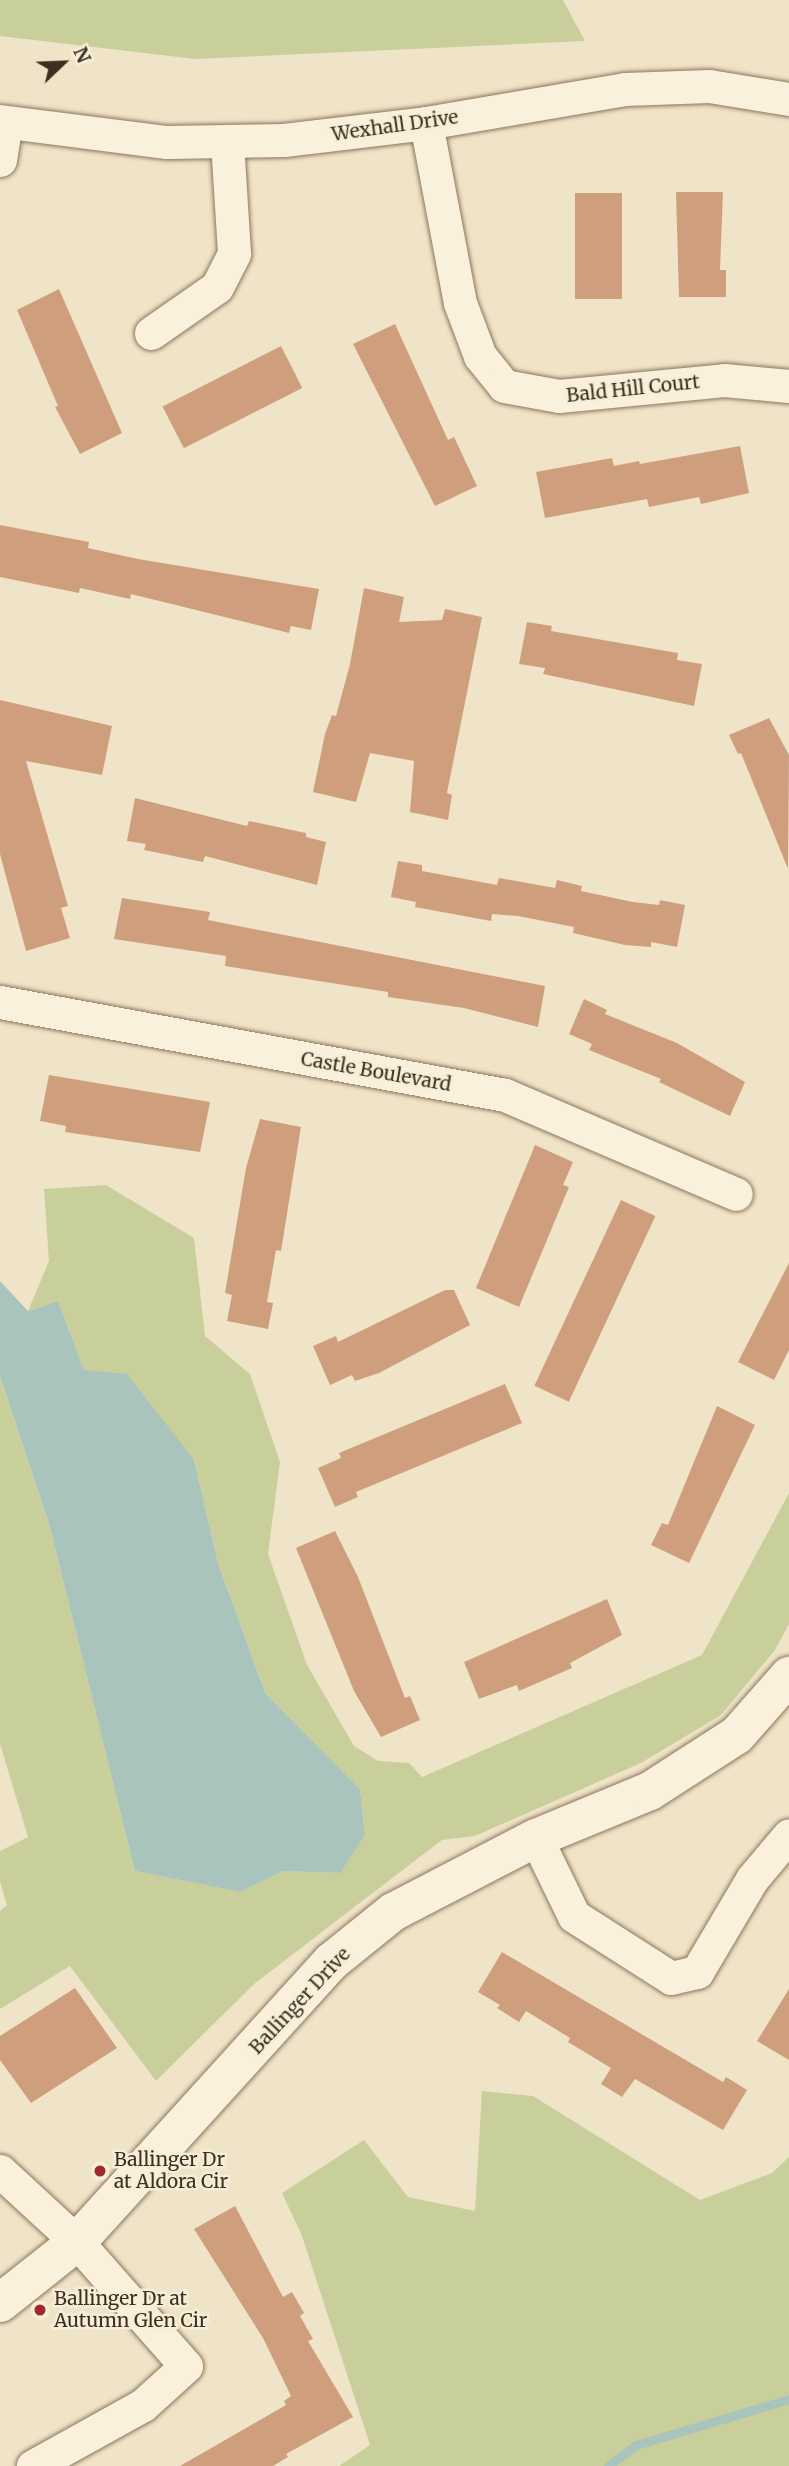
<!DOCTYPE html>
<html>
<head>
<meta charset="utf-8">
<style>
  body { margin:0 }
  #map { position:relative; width:789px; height:2466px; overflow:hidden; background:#f0e4c8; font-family:Merriweather,serif }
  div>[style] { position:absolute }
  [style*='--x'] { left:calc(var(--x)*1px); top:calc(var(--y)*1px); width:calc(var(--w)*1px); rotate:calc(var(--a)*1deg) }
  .green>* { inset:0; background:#c9cf9b }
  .water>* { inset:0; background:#a9c4bc }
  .stream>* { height:9px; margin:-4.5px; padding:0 4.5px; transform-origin:4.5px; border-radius:4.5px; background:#a9c4bc }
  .building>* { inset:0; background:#cf9f7d; transform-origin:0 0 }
  .roads { filter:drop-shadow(0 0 2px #8d765c) drop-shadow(0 0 2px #8d765c) }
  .minor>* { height:33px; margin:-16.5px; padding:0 16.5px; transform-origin:16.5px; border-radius:16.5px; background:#faf1dc }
  .tertiary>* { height:38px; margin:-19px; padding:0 19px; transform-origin:19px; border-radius:19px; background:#faf1dc }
  .dots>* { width:19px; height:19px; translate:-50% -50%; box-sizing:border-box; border:4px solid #f7eed8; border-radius:50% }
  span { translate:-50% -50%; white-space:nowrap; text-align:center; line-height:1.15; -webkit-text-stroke:5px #f7eed8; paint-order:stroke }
  .street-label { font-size:19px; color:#3d2e20 }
  .poi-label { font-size:19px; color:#3d2e20 }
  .left { translate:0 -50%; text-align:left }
  .north { position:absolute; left:28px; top:28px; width:70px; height:70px; -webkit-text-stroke:5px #f7eed8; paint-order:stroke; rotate:67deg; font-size:19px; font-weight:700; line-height:28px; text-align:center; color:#3d2e20 }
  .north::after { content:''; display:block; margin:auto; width:24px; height:32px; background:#3d2e20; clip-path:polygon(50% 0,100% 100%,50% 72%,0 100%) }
</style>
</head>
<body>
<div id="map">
  <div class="green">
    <i style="clip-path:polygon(0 0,563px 0,585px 41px,195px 59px,0 36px)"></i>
    <i style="clip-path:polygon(106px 1185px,194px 1238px,205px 1336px,250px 1374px,280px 1462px,268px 1554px,307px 1665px,354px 1746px,378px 1761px,409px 1763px,422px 1777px,702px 1655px,789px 1493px,789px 1624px,775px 1650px,721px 1715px,641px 1763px,475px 1836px,442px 1840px,254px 1984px,156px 2081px,70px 1966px,0 2009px,0 1911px,7px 1905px,0 1881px,0 1851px,28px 1837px,0 1744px,0 1376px,49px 1524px,135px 1871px,240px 1892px,283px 1871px,339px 1873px,365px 1835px,360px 1789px,265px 1693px,218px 1563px,194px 1460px,84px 1370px,58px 1301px,28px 1311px,49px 1261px,44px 1189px)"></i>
    <i style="clip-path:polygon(482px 2091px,533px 2096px,700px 2200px,772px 2173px,789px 2157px,789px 2466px,339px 2466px,370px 2445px,302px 2236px,282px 2193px,364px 2140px,408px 2197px,475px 2211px)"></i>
  </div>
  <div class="water">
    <i style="clip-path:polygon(0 1281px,28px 1311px,58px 1301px,84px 1370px,127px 1374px,194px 1460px,218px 1563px,265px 1693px,360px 1789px,365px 1835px,340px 1873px,283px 1871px,240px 1892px,135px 1871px,49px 1524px,0 1376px)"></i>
  </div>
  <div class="stream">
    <i style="--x:608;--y:2466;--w:35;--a:-37"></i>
    <i style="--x:636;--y:2445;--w:160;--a:-16.7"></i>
  </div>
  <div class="building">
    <i style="clip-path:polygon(676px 192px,723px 192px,720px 270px,726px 270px,726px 297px,679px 297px)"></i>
    <i style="left:575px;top:193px;width:47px;height:106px"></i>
    <i style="clip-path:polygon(59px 289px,122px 433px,80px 454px,55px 407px,58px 406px,17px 310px)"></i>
    <i style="clip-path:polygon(395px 324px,448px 440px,454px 437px,477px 486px,435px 506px,353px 344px)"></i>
    <i style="left:281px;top:346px;width:47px;height:133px;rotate:63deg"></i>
    <i style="clip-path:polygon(740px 446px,749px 493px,701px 504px,699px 497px,649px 507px,647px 499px,545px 518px,536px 472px,612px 458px,614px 466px,639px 461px,640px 464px)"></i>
    <i style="clip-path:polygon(0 525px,89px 542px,88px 548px,138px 559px,319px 589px,311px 630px,291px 626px,289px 633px,131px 594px,130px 599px,80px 588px,79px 593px,0 577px)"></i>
    <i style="clip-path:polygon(364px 588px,404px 597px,399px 622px,442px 620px,445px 609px,482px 617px,447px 793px,452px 795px,448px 820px,410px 812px,414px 761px,370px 753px,356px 802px,313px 792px,325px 734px,332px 715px,336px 716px,350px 664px)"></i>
    <i style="clip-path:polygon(527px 622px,552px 626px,551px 631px,678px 653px,677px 660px,702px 664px,694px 706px,543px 674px,545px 668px,519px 664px)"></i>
    <i style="clip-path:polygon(0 700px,112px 726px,102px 775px,26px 761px,68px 906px,61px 908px,70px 938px,26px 951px,0 854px)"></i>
    <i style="clip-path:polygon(769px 718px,789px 755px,788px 869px,741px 753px,738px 754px,729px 735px)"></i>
    <i style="clip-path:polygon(135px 798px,247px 826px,249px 821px,306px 833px,306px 837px,326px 842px,317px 885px,205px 856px,203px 862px,144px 850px,146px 844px,127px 841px)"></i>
    <i style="clip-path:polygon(398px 861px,422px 865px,422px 871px,497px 885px,499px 878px,555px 888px,557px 880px,582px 886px,581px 891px,633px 902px,659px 905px,660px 900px,685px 905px,677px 947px,651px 942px,651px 947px,625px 945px,573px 933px,574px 927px,518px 916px,492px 914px,491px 921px,415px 907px,416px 902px,391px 897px)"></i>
    <i style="clip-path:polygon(122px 898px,210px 912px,208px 920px,545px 986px,538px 1027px,464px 1008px,388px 997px,388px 992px,225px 966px,226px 956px,114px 939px)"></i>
    <i style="clip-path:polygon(584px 999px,607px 1010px,605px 1014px,677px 1043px,745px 1082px,730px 1116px,659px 1082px,661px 1079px,589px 1050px,592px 1044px,569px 1034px)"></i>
    <i style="clip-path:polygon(49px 1075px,210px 1102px,200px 1152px,65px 1132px,66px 1126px,40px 1121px)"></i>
    <i style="clip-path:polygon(260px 1119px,301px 1127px,281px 1251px,276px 1250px,267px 1302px,273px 1303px,268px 1329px,227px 1321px,232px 1295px,225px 1293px,246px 1168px)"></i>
    <i style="clip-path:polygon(535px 1145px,573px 1162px,563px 1185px,569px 1187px,519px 1307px,476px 1288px)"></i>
    <i style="left:621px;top:1200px;width:38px;height:205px;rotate:25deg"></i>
    <i style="clip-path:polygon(789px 1263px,789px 1350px,774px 1380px,738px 1362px)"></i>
    <i style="clip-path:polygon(445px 1290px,454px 1290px,470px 1325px,379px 1373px,355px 1381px,352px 1375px,330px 1385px,313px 1346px,336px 1336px,338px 1342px)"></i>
    <i style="clip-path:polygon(505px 1384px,522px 1423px,356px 1492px,358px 1497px,335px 1507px,318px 1468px,341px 1458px,339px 1453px)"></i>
    <i style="clip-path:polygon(717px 1406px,755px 1425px,689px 1563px,651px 1545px,662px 1523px,668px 1525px)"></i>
    <i style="clip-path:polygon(335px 1531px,358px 1577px,405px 1698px,410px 1696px,420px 1720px,381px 1737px,354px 1691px,296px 1548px)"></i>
    <i style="clip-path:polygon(607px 1599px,622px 1635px,570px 1663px,572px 1668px,519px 1691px,517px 1685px,479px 1699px,464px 1662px)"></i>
    <i style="clip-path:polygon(502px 1952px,723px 2082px,726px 2077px,747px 2090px,723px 2130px,635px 2079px,622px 2097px,601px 2084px,611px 2068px,568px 2042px,570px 2038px,526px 2011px,519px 2022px,497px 2008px,500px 2005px,478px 1992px)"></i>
    <i style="clip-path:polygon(75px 1988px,117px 2048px,31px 2103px,0 2060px,0 2036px)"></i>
    <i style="clip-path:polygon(789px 1989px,789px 2060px,757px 2041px)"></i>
    <i style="clip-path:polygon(235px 2206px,283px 2297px,292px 2292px,304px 2313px,300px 2316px,313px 2339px,308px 2341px,353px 2417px,286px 2454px,288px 2457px,273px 2466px,180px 2466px,286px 2405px,284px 2401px,291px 2396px,263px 2338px,194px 2229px)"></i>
  </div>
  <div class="roads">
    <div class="minor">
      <i style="--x:0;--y:121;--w:168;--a:7.2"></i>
      <i style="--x:167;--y:142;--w:117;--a:-1"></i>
      <i style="--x:284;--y:140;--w:143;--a:-6.8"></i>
      <i style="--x:426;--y:123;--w:202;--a:-9.7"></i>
      <i style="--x:625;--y:89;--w:84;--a:-2"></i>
      <i style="--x:709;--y:86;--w:81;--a:9.2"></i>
      <i style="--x:426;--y:123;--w:183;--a:79.3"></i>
      <i style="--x:460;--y:303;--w:57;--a:69.3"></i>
      <i style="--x:480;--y:356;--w:38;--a:51"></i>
      <i style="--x:504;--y:386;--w:56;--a:10.3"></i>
      <i style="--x:559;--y:396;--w:166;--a:-5.5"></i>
      <i style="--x:724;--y:380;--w:65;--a:5.3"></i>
      <i style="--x:0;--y:160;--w:38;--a:-81"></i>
      <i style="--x:151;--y:333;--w:80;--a:-34.9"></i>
      <i style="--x:217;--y:287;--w:38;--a:-63"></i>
      <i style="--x:234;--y:253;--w:112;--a:-93.6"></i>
      <i style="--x:0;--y:1002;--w:513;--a:10.43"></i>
      <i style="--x:505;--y:1095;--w:251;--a:23.2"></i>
      <i style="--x:536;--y:1838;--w:87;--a:64"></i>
      <i style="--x:574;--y:1916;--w:115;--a:32.6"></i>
      <i style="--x:671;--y:1978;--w:27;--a:-13"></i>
      <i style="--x:697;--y:1972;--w:108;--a:-59.4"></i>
      <i style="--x:752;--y:1879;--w:57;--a:-49.9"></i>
      <i style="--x:0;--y:2171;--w:105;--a:42.7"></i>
      <i style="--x:77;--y:2242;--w:165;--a:48.7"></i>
      <i style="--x:186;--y:2366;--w:58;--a:137.8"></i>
      <i style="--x:143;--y:2405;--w:126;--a:151"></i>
    </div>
    <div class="tertiary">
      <i style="--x:0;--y:2303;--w:98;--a:-38.4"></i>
      <i style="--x:77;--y:2242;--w:378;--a:-47.8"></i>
      <i style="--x:331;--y:1962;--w:80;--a:-38.9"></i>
      <i style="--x:393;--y:1912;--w:161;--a:-27.4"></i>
      <i style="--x:536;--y:1838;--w:123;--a:-22.4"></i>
      <i style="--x:650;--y:1791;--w:103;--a:-32.8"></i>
      <i style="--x:737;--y:1735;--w:79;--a:-48.6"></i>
    </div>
  </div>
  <div class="dots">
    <i style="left:100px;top:2171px;background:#9e2a2b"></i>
    <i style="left:40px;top:2310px;background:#9e2a2b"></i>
  </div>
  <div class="street-label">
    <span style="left:395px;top:126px;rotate:-8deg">Wexhall Drive</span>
    <span style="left:633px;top:389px;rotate:-6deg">Bald Hill Court</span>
    <span style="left:376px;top:1072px;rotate:10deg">Castle Boulevard</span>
    <span style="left:300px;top:2001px;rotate:-47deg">Ballinger Drive</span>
  </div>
  <div class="poi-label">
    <span class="left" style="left:114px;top:2171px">Ballinger Dr<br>at Aldora Cir</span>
    <span class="left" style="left:54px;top:2310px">Ballinger Dr at<br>Autumn Glen Cir</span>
  </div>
  <div class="north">N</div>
</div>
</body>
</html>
